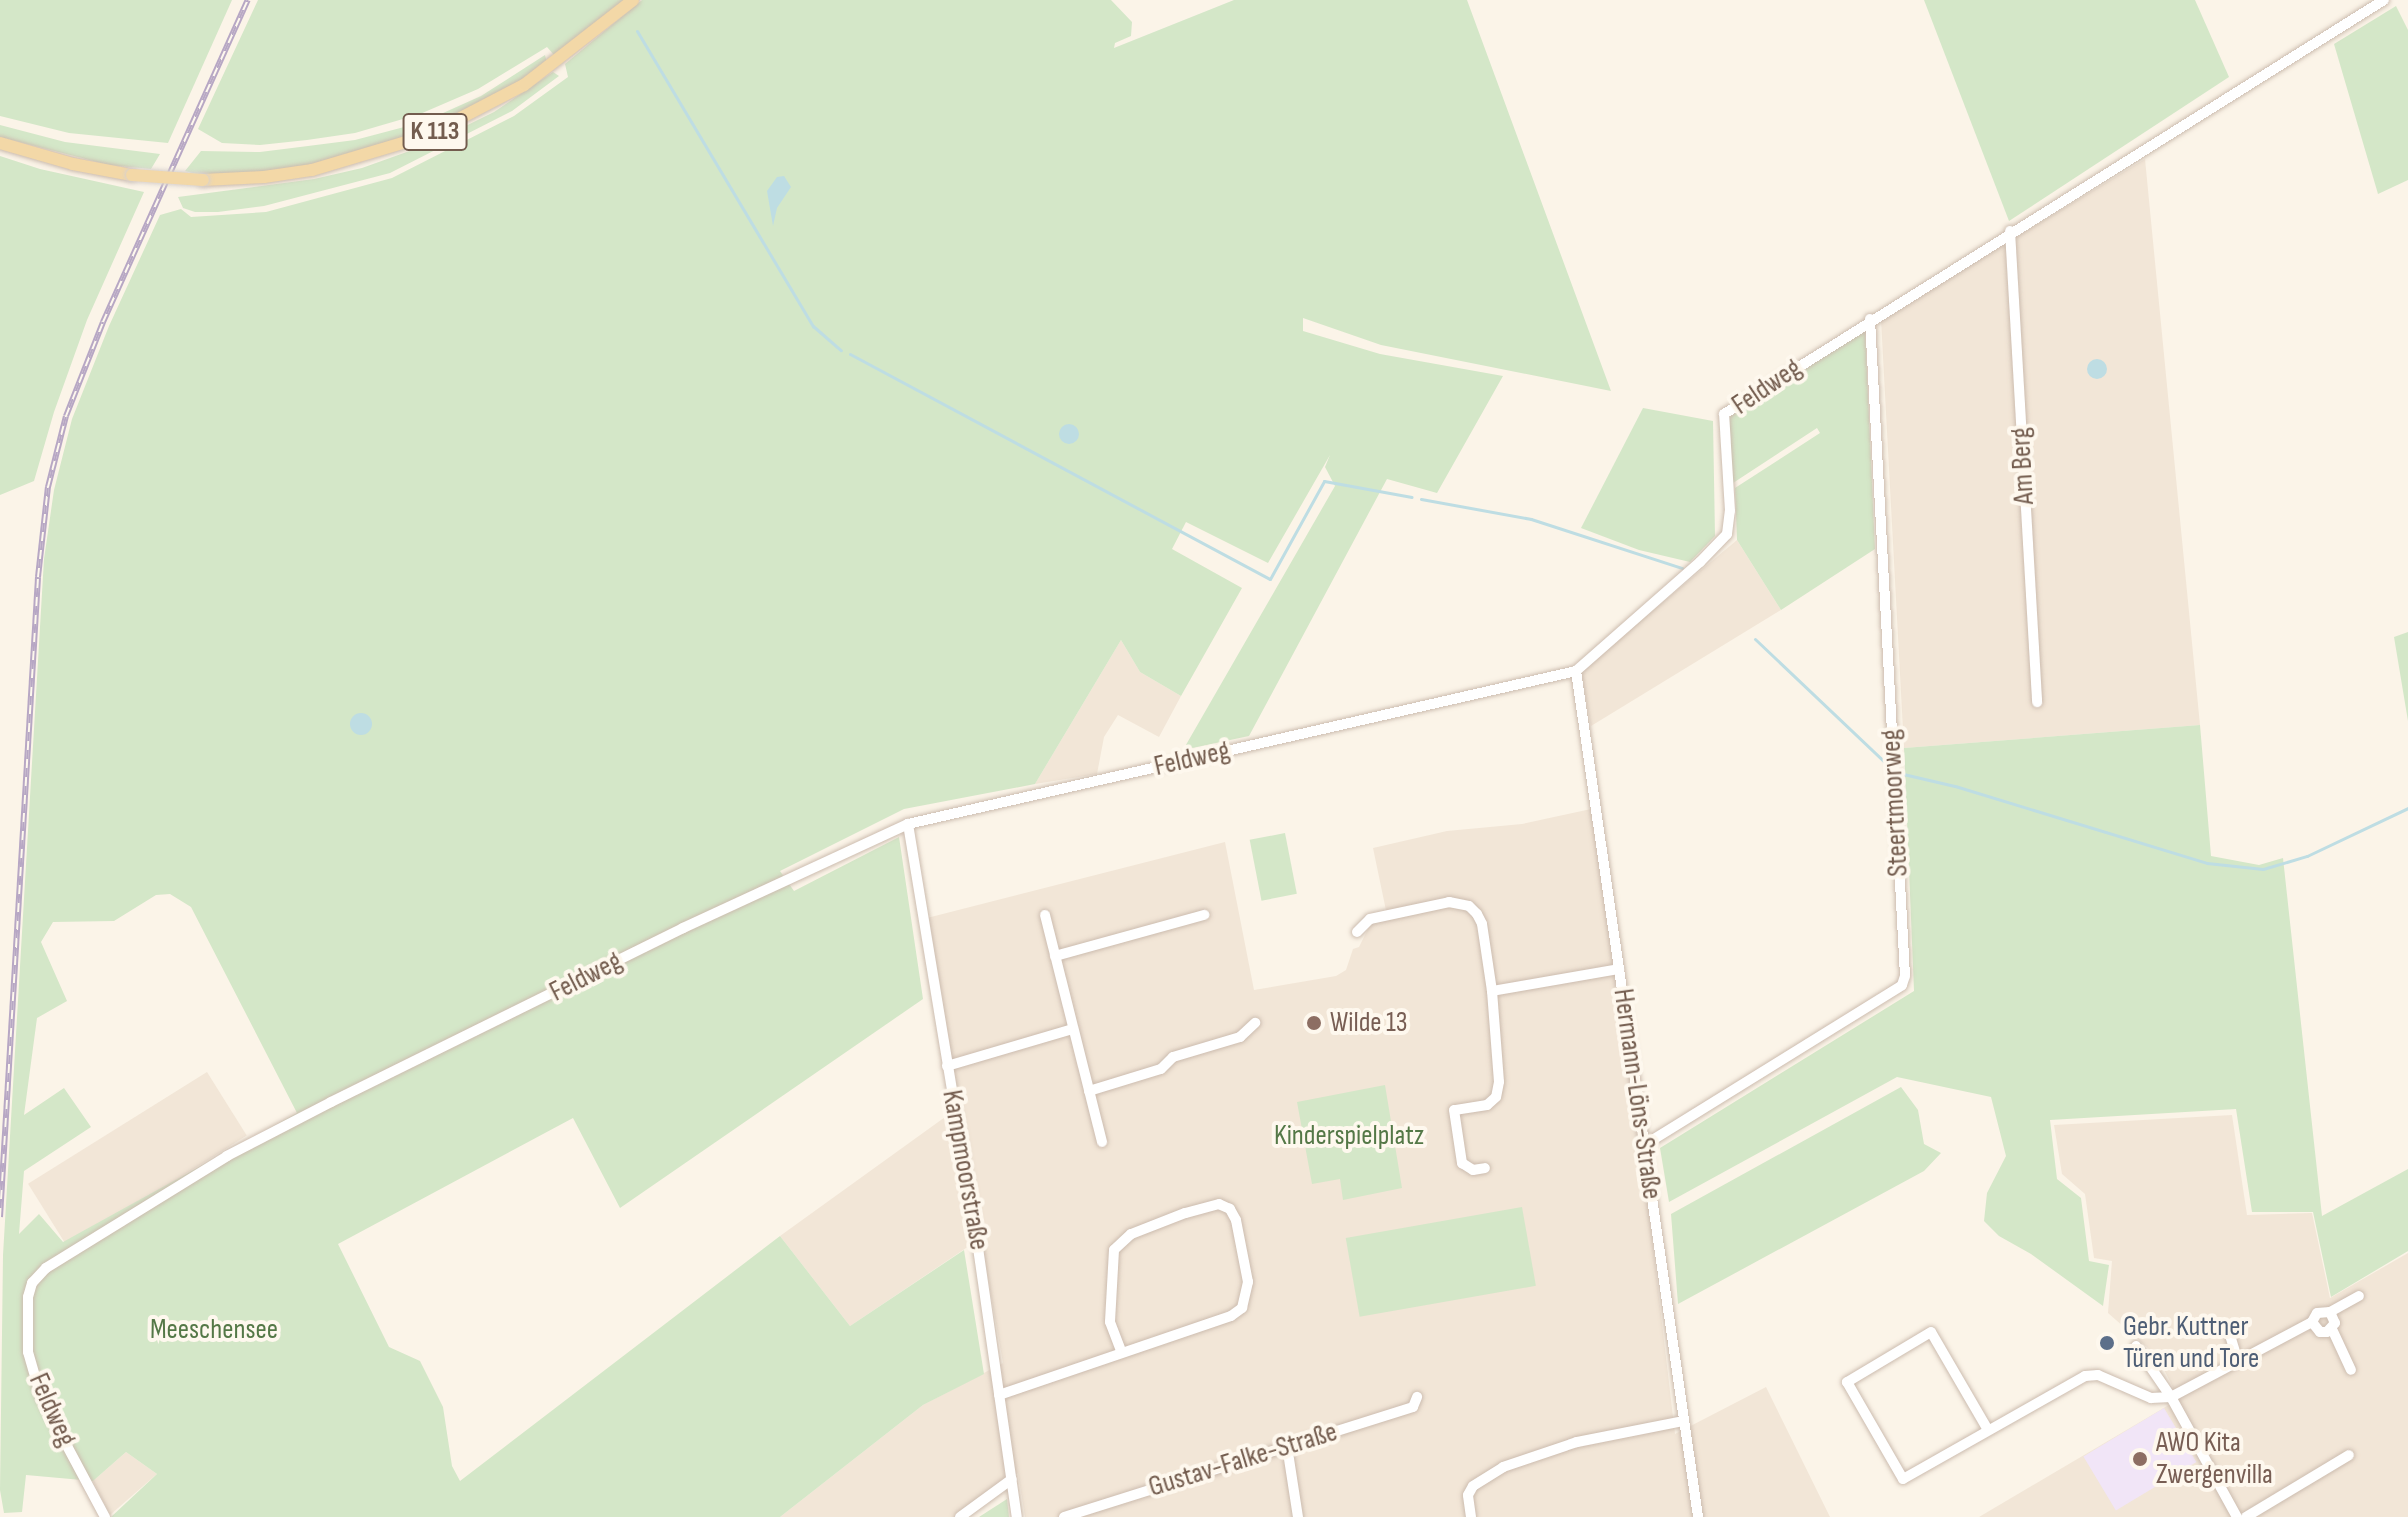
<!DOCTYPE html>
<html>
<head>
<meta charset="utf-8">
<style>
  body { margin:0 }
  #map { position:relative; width:2408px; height:1517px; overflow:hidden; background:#fbf4e8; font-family:"Sofia Sans Condensed",sans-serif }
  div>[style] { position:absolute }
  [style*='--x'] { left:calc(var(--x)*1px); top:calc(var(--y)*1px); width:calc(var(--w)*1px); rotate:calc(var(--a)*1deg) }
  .residential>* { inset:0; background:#f2e6d7; transform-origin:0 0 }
  .education>* { inset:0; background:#f1e5f7; transform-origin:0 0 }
  .green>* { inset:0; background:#d4e7c8; transform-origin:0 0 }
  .water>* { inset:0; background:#bedde3 }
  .round { border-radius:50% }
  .stream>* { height:3px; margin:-1.5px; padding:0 1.5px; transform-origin:1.5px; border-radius:1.5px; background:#bedde3 }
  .roads { filter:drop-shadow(0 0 2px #ccbcaf) drop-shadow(0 0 2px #ccbcaf) }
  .minor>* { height:10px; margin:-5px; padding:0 5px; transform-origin:5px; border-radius:5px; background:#fff }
  .major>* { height:12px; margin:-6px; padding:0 6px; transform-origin:6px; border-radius:6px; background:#f3d8a7 }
  .rail>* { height:6px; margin-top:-3px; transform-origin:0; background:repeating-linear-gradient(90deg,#fef8ee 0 9px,#b7a7c4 0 18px); box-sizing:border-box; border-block:2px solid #b7a7c4 }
  .bridges { filter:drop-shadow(0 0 2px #d8d1cd) drop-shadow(0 0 2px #d8d1cd) }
  .major-bridge>* { height:12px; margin:-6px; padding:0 6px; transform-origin:6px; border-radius:6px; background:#f3d8a7 }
  .dots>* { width:22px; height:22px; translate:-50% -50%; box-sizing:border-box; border:4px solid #fef8ee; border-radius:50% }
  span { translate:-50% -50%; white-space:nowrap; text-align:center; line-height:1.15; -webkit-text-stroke:8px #fef8ee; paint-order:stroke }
  .shield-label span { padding:2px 6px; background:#fef8ee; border:2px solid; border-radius:6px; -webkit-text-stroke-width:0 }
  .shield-label { font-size:26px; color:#735c4e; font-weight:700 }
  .street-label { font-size:28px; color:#735c4e }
  .education-label { font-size:28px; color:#785e54 }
  .left { translate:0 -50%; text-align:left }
  .park-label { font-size:28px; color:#547847 }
  .service-label { font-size:28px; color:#4e5e75 }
</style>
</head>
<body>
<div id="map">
  <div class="residential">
    <i style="clip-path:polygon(2145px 159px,2200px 725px,1904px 748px,1881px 319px)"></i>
    <i style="clip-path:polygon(1737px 540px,1781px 610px,1591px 726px,1581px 671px)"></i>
    <i style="clip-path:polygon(1121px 640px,1140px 672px,1181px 696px,1159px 737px,1118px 715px,1104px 737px,1097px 774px,1035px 784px)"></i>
    <i style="clip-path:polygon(1591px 809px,1641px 1144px,1675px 1434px,1766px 1387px,1830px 1517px,1025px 1517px,1018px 1473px,960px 1513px,961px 1517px,780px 1517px,923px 1405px,1003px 1363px,981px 1238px,850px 1326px,780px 1236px,959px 1107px,927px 918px,1225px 842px,1254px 990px,1336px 976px,1346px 970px,1353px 949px,1359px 947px,1371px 923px,1388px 920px,1373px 848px,1447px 831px,1522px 824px)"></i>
    <i style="left:207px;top:1072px;width:75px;height:211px;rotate:58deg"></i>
    <i style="clip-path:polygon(2232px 1115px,2247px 1215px,2312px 1213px,2330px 1298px,2408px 1253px,2408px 1517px,2247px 1517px,2243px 1511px,2233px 1517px,1979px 1517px,2179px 1399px,2157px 1356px,2108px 1313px,2112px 1261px,2094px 1258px,2085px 1194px,2062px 1174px,2054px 1125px)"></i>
    <i style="clip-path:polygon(126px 1452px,157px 1474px,110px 1515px,93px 1481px)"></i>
  </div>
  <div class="education">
    <i style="left:2164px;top:1408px;width:63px;height:94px;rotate:59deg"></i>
  </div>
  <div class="green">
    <i style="clip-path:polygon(0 0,232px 0,168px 143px,69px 133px,0 116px)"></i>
    <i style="clip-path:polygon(258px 0,625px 0,554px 55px,547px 47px,478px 89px,420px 114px,355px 133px,307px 140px,260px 145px,222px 143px,198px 129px)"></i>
    <i style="clip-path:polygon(evenodd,642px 0,1111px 0,1132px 22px,1131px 36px,1115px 43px,1114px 48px,1234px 0,1467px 0,1611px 391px,1381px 345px,1303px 318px,1303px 331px,1380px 354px,1503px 376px,1437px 493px,1387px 479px,1249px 736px,1183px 750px,1335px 486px,1325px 467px,1330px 455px,1268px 563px,1186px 522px,1172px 549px,1242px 588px,1181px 696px,1140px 672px,1121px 640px,1035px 784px,904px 809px,780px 871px,794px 891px,899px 837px,923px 999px,620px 1208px,573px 1118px,338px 1244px,389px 1347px,420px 1361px,443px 1407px,452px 1466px,460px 1481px,780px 1236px,850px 1326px,964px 1250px,984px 1374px,923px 1405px,780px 1517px,111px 1517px,157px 1474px,126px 1452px,93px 1481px,26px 1475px,22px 1512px,4px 1513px,0 1490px,3px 1255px,44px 559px,54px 490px,72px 419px,109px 326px,160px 215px,181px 209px,191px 217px,266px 212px,392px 178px,514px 116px,568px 77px,565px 64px,642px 0,170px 894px,191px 907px,297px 1113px,63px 1242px,39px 1214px,19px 1234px,24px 1171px,91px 1127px,64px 1088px,24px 1115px,37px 1018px,67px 1001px,41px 942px,53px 922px,114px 921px,156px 895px,170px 894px)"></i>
    <i style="clip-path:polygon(1924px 0,2195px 0,2229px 77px,2009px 221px)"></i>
    <i style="clip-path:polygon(2396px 6px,2408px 30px,2408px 180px,2378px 194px,2334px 44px)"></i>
    <i style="clip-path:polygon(545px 55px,547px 63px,520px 81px,424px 131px,311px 166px,262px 173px,200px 175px,185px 171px,201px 151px,260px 152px,308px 146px,355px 140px,423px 122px,481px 96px)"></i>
    <i style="clip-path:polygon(553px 72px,559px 76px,512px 111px,390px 173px,264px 206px,218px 212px,195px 212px,183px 208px,178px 197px,314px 179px,362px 168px,429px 144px,494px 112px)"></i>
    <i style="clip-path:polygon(0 125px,65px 142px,160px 154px,151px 169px,109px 165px,0 137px)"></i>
    <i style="clip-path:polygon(0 156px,40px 169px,144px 192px,87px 320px,54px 412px,34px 481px,0 495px)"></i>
    <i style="clip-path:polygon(1865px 329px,1875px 549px,1781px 610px,1737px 540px,1735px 488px,1820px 433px,1817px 428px,1733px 483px,1728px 418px)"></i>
    <i style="clip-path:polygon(1643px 408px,1713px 421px,1715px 536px,1690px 562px,1639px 550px,1581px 528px)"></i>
    <i style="clip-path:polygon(2408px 632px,2408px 721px,2394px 637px)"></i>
    <i style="clip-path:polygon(2200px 725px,2211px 856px,2259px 865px,2283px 858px,2322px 1216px,2408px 1169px,2408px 1251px,2331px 1297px,2313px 1212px,2252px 1212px,2236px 1109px,2050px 1120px,2057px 1179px,2081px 1198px,2089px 1261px,2109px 1265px,2103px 1306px,2031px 1254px,1999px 1236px,1984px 1221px,1987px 1193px,2006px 1156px,1991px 1097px,1897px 1077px,1669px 1202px,1660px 1148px,1914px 991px,1904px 748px)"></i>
    <i style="left:1285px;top:833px;width:62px;height:36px;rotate:79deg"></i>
    <i style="clip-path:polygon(1385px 1085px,1402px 1188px,1343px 1200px,1340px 1179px,1312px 1184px,1297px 1102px)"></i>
    <i style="clip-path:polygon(1901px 1087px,1918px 1110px,1924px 1144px,1941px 1153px,1924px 1171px,1678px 1304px,1671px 1214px)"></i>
    <i style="left:1522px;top:1207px;width:80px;height:179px;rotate:80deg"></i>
    <i style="clip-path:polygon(1007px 1499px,1009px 1517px,979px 1517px)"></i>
  </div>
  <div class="water">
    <i style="clip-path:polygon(784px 176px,791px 187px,777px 208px,773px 226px,767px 191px,777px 177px)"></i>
    <i class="round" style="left:2087px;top:359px;width:20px;height:20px"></i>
    <i class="round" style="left:1059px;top:424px;width:20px;height:20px"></i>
    <i class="round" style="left:350px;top:713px;width:22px;height:22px"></i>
  </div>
  <div class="stream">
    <i style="--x:637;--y:31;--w:344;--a:59.2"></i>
    <i style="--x:813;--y:326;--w:37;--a:41"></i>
    <i style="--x:850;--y:354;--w:476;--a:28.2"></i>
    <i style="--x:1270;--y:579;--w:112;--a:-61.1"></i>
    <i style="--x:1324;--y:481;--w:89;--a:10.3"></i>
    <i style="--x:1421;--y:499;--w:112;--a:10.3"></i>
    <i style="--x:1531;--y:519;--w:159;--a:18"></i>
    <i style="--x:1755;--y:639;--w:185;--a:43.5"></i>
    <i style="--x:1899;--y:773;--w:57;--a:13.1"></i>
    <i style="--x:1955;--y:786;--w:264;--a:17"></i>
    <i style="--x:2207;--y:863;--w:56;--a:6.1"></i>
    <i style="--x:2263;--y:869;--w:46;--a:-16.5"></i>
    <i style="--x:2307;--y:856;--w:112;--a:-25.4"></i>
  </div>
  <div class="roads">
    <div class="minor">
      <i style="--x:2010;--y:231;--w:472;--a:86.7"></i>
      <i style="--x:1576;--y:671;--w:855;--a:81.79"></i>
      <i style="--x:908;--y:824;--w:416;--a:80.6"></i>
      <i style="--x:976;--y:1234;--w:286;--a:81.8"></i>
      <i style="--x:1045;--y:915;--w:234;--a:75.9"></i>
      <i style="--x:1357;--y:932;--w:18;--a:-45"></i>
      <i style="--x:1370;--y:919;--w:81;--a:-12.1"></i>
      <i style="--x:1449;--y:902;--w:20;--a:11"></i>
      <i style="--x:1469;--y:906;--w:11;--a:45"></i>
      <i style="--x:1477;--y:914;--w:11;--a:63"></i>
      <i style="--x:1482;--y:924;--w:68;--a:81.5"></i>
      <i style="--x:1492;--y:991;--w:91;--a:85.6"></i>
      <i style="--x:1499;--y:1082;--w:15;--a:101"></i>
      <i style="--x:1496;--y:1097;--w:12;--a:138"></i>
      <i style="--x:1487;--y:1105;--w:33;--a:171"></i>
      <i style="--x:1454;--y:1110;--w:54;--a:81.4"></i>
      <i style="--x:1462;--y:1163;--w:13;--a:32"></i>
      <i style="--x:1473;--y:1170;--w:12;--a:-9"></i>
      <i style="--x:1055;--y:956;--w:155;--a:-15.4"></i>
      <i style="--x:1492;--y:991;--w:129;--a:-9.8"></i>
      <i style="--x:947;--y:1066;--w:131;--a:-16.4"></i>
      <i style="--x:1089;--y:1091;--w:75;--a:-17"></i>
      <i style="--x:1161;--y:1069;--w:17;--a:-45"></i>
      <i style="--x:1173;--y:1057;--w:70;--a:-16.6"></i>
      <i style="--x:1240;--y:1037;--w:21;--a:-43"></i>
      <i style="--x:1646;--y:1144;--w:301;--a:-31.8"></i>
      <i style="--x:1902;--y:985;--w:9;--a:-72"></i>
      <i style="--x:1905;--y:976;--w:658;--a:-93.05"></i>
      <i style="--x:2330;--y:1312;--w:33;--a:-29"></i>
      <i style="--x:2332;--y:1329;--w:45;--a:65.1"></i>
      <i style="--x:2229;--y:1332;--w:31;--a:73"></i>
      <i style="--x:2136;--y:1346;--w:62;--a:55.5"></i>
      <i style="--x:2171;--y:1397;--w:137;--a:61.2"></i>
      <i style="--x:999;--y:1395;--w:245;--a:-18.8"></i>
      <i style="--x:1231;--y:1316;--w:14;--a:-36"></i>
      <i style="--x:1242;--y:1308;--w:27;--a:-77"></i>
      <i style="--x:1248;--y:1282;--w:63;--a:-101"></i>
      <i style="--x:1236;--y:1220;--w:13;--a:-119"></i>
      <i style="--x:1230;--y:1209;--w:12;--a:-156"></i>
      <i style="--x:1219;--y:1204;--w:35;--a:165"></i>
      <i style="--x:1185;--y:1213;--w:58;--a:158.7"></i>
      <i style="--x:1131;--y:1234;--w:23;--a:137"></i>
      <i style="--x:1114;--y:1250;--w:72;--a:93.2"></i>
      <i style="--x:1110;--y:1322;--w:31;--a:69"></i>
      <i style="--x:1988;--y:1430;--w:113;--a:-120.2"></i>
      <i style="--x:1931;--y:1332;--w:98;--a:149.2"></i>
      <i style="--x:1847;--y:1382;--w:112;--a:60"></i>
      <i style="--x:1903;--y:1479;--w:209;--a:-29.5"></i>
      <i style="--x:2085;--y:1376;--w:13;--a:-4"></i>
      <i style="--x:2098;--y:1375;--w:58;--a:23.5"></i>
      <i style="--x:2151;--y:1398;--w:20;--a:-3"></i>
      <i style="--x:2171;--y:1397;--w:160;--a:-28"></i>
      <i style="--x:2312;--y:1322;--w:10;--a:-61"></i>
      <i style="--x:2317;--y:1313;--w:13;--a:-4"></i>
      <i style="--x:2330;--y:1312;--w:12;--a:66"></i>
      <i style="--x:2335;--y:1323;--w:12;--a:132"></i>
      <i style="--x:2327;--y:1332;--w:7;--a:180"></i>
      <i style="--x:2320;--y:1332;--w:13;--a:-129"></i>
      <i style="--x:1287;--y:1446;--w:72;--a:81.2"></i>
      <i style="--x:105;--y:1517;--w:136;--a:-118.1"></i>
      <i style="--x:41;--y:1397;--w:47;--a:-106.1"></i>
      <i style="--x:28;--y:1352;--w:55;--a:-90"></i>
      <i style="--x:28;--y:1297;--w:15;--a:-74"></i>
      <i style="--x:32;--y:1283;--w:21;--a:-47"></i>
      <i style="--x:46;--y:1268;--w:213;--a:-31.7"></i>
      <i style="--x:227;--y:1156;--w:117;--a:-27.4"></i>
      <i style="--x:331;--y:1102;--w:393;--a:-26.3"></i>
      <i style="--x:683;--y:928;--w:248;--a:-24.8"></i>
      <i style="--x:908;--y:824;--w:685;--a:-12.9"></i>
      <i style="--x:1576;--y:671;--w:165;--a:-41.3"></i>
      <i style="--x:1700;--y:562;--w:39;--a:-46"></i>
      <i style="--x:1727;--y:534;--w:23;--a:-83"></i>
      <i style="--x:1730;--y:511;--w:97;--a:-93.5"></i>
      <i style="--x:1724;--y:414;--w:779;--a:-32.1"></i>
      <i style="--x:960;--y:1517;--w:64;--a:-36.2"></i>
      <i style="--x:1064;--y:1517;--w:366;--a:-17.5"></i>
      <i style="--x:1413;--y:1407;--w:11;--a:-68"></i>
      <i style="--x:1471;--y:1517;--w:22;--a:-98"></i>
      <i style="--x:1468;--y:1495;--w:10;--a:-61"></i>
      <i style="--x:1473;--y:1486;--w:36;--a:-32"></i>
      <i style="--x:1503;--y:1467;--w:78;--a:-18.7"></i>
      <i style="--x:1577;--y:1442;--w:108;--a:-11.2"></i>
      <i style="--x:2246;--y:1517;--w:120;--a:-31"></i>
    </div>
    <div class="major">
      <i style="--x:0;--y:143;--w:76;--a:16"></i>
      <i style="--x:73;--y:164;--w:60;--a:10.6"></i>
      <i style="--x:203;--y:180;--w:61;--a:-2.8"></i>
      <i style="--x:264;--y:177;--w:49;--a:-8.3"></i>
      <i style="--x:312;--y:170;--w:119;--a:-16.6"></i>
      <i style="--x:426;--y:136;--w:110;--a:-27.5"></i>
      <i style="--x:524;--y:85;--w:138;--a:-37.9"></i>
    </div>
  </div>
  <div class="rail">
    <i style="--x:0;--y:1217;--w:641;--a:-86.6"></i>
    <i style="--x:38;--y:577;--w:91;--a:-83.7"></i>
    <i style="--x:48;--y:487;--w:73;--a:-75.8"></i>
    <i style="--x:66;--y:416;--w:101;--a:-68.5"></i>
    <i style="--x:103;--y:322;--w:353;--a:-65.8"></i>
  </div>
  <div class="bridges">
    <div class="major-bridge">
      <i style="--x:132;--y:175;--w:71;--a:4"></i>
    </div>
  </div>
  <div class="dots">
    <i style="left:1314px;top:1023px;background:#8d6e63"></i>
    <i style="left:2107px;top:1343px;background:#5c6f8a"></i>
    <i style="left:2140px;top:1459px;background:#8d6e63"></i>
  </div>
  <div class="shield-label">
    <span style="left:435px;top:132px">K 113</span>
  </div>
  <div class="street-label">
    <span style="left:1767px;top:387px;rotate:-34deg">Feldweg</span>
    <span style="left:2023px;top:466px;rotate:-93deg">Am Berg</span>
    <span style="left:1192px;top:759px;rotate:-13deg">Feldweg</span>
    <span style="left:1895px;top:803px;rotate:-93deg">Steertmoorweg</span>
    <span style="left:586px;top:977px;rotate:-27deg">Feldweg</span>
    <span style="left:1637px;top:1094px;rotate:82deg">Hermann-Löns-Straße</span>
    <span style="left:965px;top:1170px;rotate:80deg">Kampmoorstraße</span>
    <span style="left:52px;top:1410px;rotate:66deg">Feldweg</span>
    <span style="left:1243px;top:1460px;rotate:-17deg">Gustav-Falke-Straße</span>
  </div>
  <div class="education-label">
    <span class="left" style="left:1330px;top:1023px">Wilde 13</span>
    <span class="left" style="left:2156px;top:1459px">AWO Kita<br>Zwergenvilla</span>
  </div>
  <div class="park-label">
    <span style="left:1349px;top:1136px">Kinderspielplatz</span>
    <span style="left:214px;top:1330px">Meeschensee</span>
  </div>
  <div class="service-label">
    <span class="left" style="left:2123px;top:1343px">Gebr. Kuttner<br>Türen und Tore</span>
  </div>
</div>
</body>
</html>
